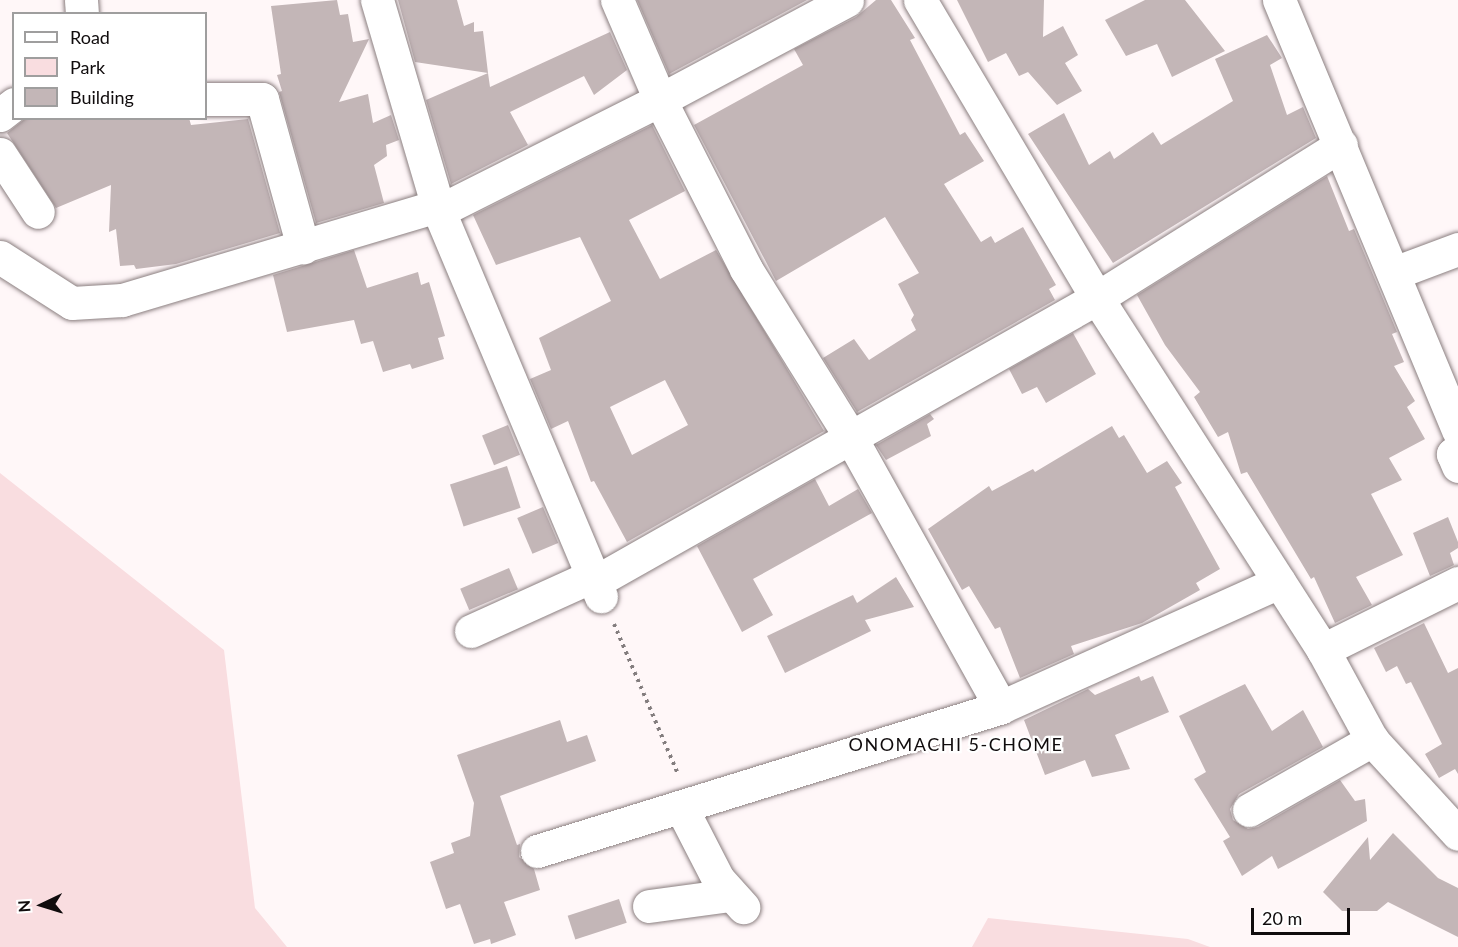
<!DOCTYPE html>
<html>
<head>
<meta charset="utf-8">
<style>
  body { margin:0 }
  #map { position:relative; width:1458px; height:947px; overflow:hidden; background:#fff7f8; font-family:Lato,sans-serif }
  div>[style] { position:absolute }
  [style*='--x'] { left:calc(var(--x)*1px); top:calc(var(--y)*1px); width:calc(var(--w)*1px); rotate:calc(var(--a)*1deg) }
  .green>* { inset:0; background:#f9dde0 }
  .building>* { inset:0; background:#c3b6b7; transform-origin:0 0 }
  .path>* { height:4px; margin-top:-2px; transform-origin:0; background:repeating-linear-gradient(90deg,#837d7e 0 3px,transparent 0 7.5px) }
  .roads { filter:drop-shadow(0 0 2px #8b7f80) drop-shadow(0 0 2px #8b7f80) }
  .minor>* { height:33px; margin:-16.5px; padding:0 16.5px; transform-origin:16.5px; border-radius:16.5px; background:#fff }
  .tertiary>* { height:33px; margin:-16.5px; padding:0 16.5px; transform-origin:16.5px; border-radius:16.5px; background:#fff }
  span { translate:-50% -50%; white-space:nowrap; text-align:center; line-height:1.15; -webkit-text-stroke:4.5px #fff; paint-order:stroke }
  .neighbourhood-label { font-size:18px; color:#100c0d; letter-spacing:1.5px }
  .legend { position:absolute; left:12px; top:12px; width:195px; height:108px; box-sizing:border-box; background:#fff; border:2px solid #9f9e9e; margin:0; padding:8px 10px; list-style:none; font-size:18px; color:#100c0d }
  .legend li { display:flex; align-items:center; gap:12px; height:30px }
  .legend b { width:30px; border:2px solid #9f9e9e }
  .north { position:absolute; left:12px; top:875px; width:60px; height:60px; -webkit-text-stroke:4px #fff; paint-order:stroke; rotate:266deg; font-size:16px; font-weight:700; line-height:24px; text-align:center; color:#100c0d }
  .north::after { content:''; display:block; margin:auto; width:21px; height:27px; background:#100c0d; clip-path:polygon(50% 0,100% 100%,50% 72%,0 100%) }
  .scale { position:absolute; left:1251px; top:908px; width:99px; height:27px; box-sizing:border-box; border:3px solid #100c0d; border-top:0; padding-left:8px; font-size:18px; line-height:21px; white-space:nowrap; color:#100c0d; -webkit-text-stroke:4px #fff; paint-order:stroke }
</style>
</head>
<body>
<div id="map">
  <div class="green">
    <i style="clip-path:polygon(0 473px,224px 650px,255px 908px,287px 947px,0 947px)"></i>
    <i style="clip-path:polygon(988px 918px,1188px 939px,1210px 947px,972px 947px)"></i>
  </div>
  <div class="building">
    <i style="clip-path:polygon(337px 0,340px 15px,348px 14px,353px 42px,369px 39px,339px 102px,368px 94px,373px 123px,391px 115px,399px 140px,386px 145px,387px 156px,374px 165px,384px 203px,316px 223px,279px 92px,282px 91px,277px 75px,281px 74px,271px 6px)"></i>
    <i style="clip-path:polygon(398px 0,457px 0,464px 26px,474px 22px,474px 32px,483px 31px,488px 73px,415px 62px)"></i>
    <i style="clip-path:polygon(637px 0,807px 0,669px 74px)"></i>
    <i style="clip-path:polygon(876px 0,891px 0,915px 38px,910px 40px,960px 135px,965px 132px,984px 161px,944px 184px,981px 242px,991px 236px,995px 243px,1023px 227px,1056px 285px,1049px 289px,1055px 300px,857px 412px,823px 358px,854px 339px,869px 360px,916px 330px,911px 320px,914px 315px,898px 284px,919px 273px,885px 217px,776px 281px,694px 125px,803px 65px,794px 49px,856px 17px)"></i>
    <i style="clip-path:polygon(957px 0,1044px 0,1043px 37px,1063px 26px,1078px 55px,1065px 63px,1082px 91px,1057px 105px,1028px 72px,1019px 76px,1006px 53px,988px 62px)"></i>
    <i style="clip-path:polygon(1145px 0,1185px 0,1225px 51px,1172px 77px,1157px 44px,1126px 56px,1105px 20px)"></i>
    <i style="clip-path:polygon(610px 32px,627px 70px,594px 95px,584px 76px,510px 112px,528px 145px,451px 184px,426px 100px,488px 73px,490px 87px)"></i>
    <i style="clip-path:polygon(1267px 35px,1282px 58px,1270px 65px,1287px 115px,1303px 107px,1316px 138px,1113px 263px,1028px 134px,1064px 113px,1089px 165px,1110px 151px,1114px 159px,1153px 132px,1161px 145px,1233px 101px,1215px 59px)"></i>
    <i style="clip-path:polygon(26px 118px,189px 118px,191px 125px,248px 119px,280px 233px,176px 264px,136px 269px,134px 265px,120px 266px,116px 229px,109px 232px,111px 185px,56px 208px,7px 133px)"></i>
    <i style="clip-path:polygon(evenodd,652px 125px,685px 191px,629px 220px,660px 279px,716px 250px,824px 431px,627px 542px,594px 481px,591px 482px,568px 421px,551px 429px,530px 379px,551px 370px,539px 338px,611px 301px,580px 237px,496px 265px,473px 215px,652px 125px,665px 380px,688px 425px,632px 455px,610px 407px,665px 380px)"></i>
    <i style="clip-path:polygon(1327px 176px,1349px 231px,1354px 229px,1397px 332px,1392px 334px,1404px 362px,1394px 366px,1415px 401px,1407px 407px,1425px 439px,1389px 458px,1402px 480px,1371px 494px,1403px 555px,1356px 577px,1372px 605px,1335px 623px,1314px 577px,1311px 579px,1247px 472px,1241px 474px,1228px 432px,1218px 437px,1194px 397px,1200px 392px,1165px 345px,1137px 295px)"></i>
    <i style="clip-path:polygon(354px 250px,367px 288px,418px 272px,421px 285px,429px 282px,445px 336px,438px 338px,444px 359px,412px 369px,410px 364px,383px 372px,373px 341px,361px 344px,354px 320px,287px 332px,273px 275px)"></i>
    <i style="clip-path:polygon(1073px 333px,1096px 374px,1046px 403px,1037px 387px,1022px 394px,1009px 369px)"></i>
    <i style="clip-path:polygon(930px 414px,934px 419px,927px 424px,931px 436px,886px 460px,876px 445px)"></i>
    <i style="left:508px;top:425px;width:32px;height:28px;rotate:68deg"></i>
    <i style="clip-path:polygon(1112px 426px,1119px 438px,1124px 435px,1147px 473px,1167px 461px,1182px 483px,1175px 487px,1220px 569px,1196px 583px,1200px 590px,1142px 623px,1071px 646px,1074px 654px,1020px 678px,1000px 627px,995px 629px,969px 586px,962px 590px,928px 529px,989px 486px,992px 491px,1033px 469px,1035px 472px)"></i>
    <i style="left:507px;top:466px;width:44px;height:60px;rotate:72deg"></i>
    <i style="clip-path:polygon(815px 479px,829px 506px,858px 489px,872px 513px,753px 579px,773px 615px,742px 632px,697px 546px)"></i>
    <i style="left:543px;top:507px;width:39px;height:28px;rotate:67deg"></i>
    <i style="clip-path:polygon(1448px 517px,1458px 542px,1458px 548px,1450px 553px,1454px 565px,1430px 576px,1413px 533px)"></i>
    <i style="left:509px;top:568px;width:23px;height:53px;rotate:67deg"></i>
    <i style="clip-path:polygon(896px 577px,914px 607px,865px 620px,871px 631px,785px 673px,767px 636px,853px 595px,857px 603px)"></i>
    <i style="clip-path:polygon(1424px 623px,1448px 673px,1458px 668px,1458px 774px,1455px 769px,1439px 778px,1425px 754px,1442px 744px,1411px 682px,1406px 684px,1397px 666px,1386px 672px,1374px 648px)"></i>
    <i style="clip-path:polygon(1139px 676px,1141px 681px,1153px 676px,1169px 712px,1115px 735px,1130px 769px,1092px 777px,1085px 760px,1045px 775px,1024px 720px,1088px 689px,1095px 695px)"></i>
    <i style="clip-path:polygon(1245px 684px,1272px 731px,1303px 710px,1323px 747px,1239px 794px,1230px 809px,1233px 820px,1248px 829px,1258px 827px,1340px 780px,1355px 801px,1365px 799px,1367px 821px,1278px 869px,1272px 856px,1242px 876px,1223px 841px,1230px 837px,1194px 779px,1206px 772px,1179px 716px)"></i>
    <i style="clip-path:polygon(560px 720px,567px 742px,587px 735px,596px 761px,500px 796px,517px 845px,520px 844px,519px 857px,534px 869px,540px 890px,504px 902px,516px 935px,491px 944px,490px 939px,474px 944px,460px 904px,446px 909px,430px 862px,454px 853px,451px 843px,470px 836px,474px 803px,457px 755px)"></i>
    <i style="clip-path:polygon(1393px 833px,1438px 878px,1458px 888px,1458px 937px,1388px 902px,1377px 911px,1342px 911px,1323px 892px,1368px 837px,1370px 860px)"></i>
    <i style="left:619px;top:899px;width:25px;height:54px;rotate:72deg"></i>
  </div>
  <div class="path">
    <i style="--x:614;--y:624;--w:163;--a:66.9"></i>
  </div>
  <div class="roads">
    <div class="minor">
      <i style="--x:81;--y:0;--w:14;--a:86"></i>
      <i style="--x:377;--y:0;--w:220;--a:73.6"></i>
      <i style="--x:439;--y:211;--w:418;--a:67.2"></i>
      <i style="--x:617;--y:0;--w:109;--a:66.7"></i>
      <i style="--x:660;--y:100;--w:190;--a:63"></i>
      <i style="--x:746;--y:269;--w:199;--a:58.1"></i>
      <i style="--x:851;--y:438;--w:308;--a:60.9"></i>
      <i style="--x:1279;--y:0;--w:466;--a:67.4"></i>
      <i style="--x:206;--y:99;--w:56;--a:0"></i>
      <i style="--x:262;--y:99;--w:154;--a:74.5"></i>
      <i style="--x:0;--y:115;--w:18;--a:-38"></i>
      <i style="--x:0;--y:154;--w:69;--a:56.8"></i>
      <i style="--x:439;--y:211;--w:247;--a:-26.7"></i>
      <i style="--x:660;--y:100;--w:212;--a:-28.1"></i>
      <i style="--x:0;--y:257;--w:85;--a:32.6"></i>
      <i style="--x:72;--y:303;--w:50;--a:-3.4"></i>
      <i style="--x:122;--y:300;--w:330;--a:-16.6"></i>
      <i style="--x:1394;--y:273;--w:68;--a:-20.6"></i>
      <i style="--x:1458;--y:451;--w:6;--a:149"></i>
      <i style="--x:1453;--y:454;--w:13;--a:67"></i>
      <i style="--x:595;--y:582;--w:577;--a:-29.5"></i>
      <i style="--x:1097;--y:298;--w:288;--a:-32.1"></i>
      <i style="--x:471;--y:631;--w:133;--a:-24.4"></i>
      <i style="--x:1323;--y:650;--w:151;--a:-26.4"></i>
      <i style="--x:681;--y:807;--w:81;--a:62.8"></i>
      <i style="--x:718;--y:879;--w:38;--a:48"></i>
      <i style="--x:1249;--y:810;--w:142;--a:-29.6"></i>
      <i style="--x:537;--y:851;--w:486;--a:-17.2"></i>
      <i style="--x:1001;--y:707;--w:305;--a:-24.2"></i>
      <i style="--x:649;--y:906;--w:82;--a:-7.7"></i>
    </div>
    <div class="tertiary">
      <i style="--x:920;--y:0;--w:347;--a:59.3"></i>
      <i style="--x:1097;--y:298;--w:418;--a:57.3"></i>
      <i style="--x:1323;--y:650;--w:102;--a:61.4"></i>
      <i style="--x:1372;--y:740;--w:127;--a:47.5"></i>
    </div>
  </div>
  <div class="neighbourhood-label">
    <span style="left:956px;top:744px">ONOMACHI 5-CHOME</span>
  </div>
  <ul class="legend">
  <li><b style="height:8px;background:#fff"></b>Road</li>
  <li><b style="height:16px;background:#f9dde0"></b>Park</li>
  <li><b style="height:16px;background:#c3b6b7"></b>Building</li>
  </ul>
  <div class="north">N</div>
  <div class="scale">20 m</div>
</div>
</body>
</html>
